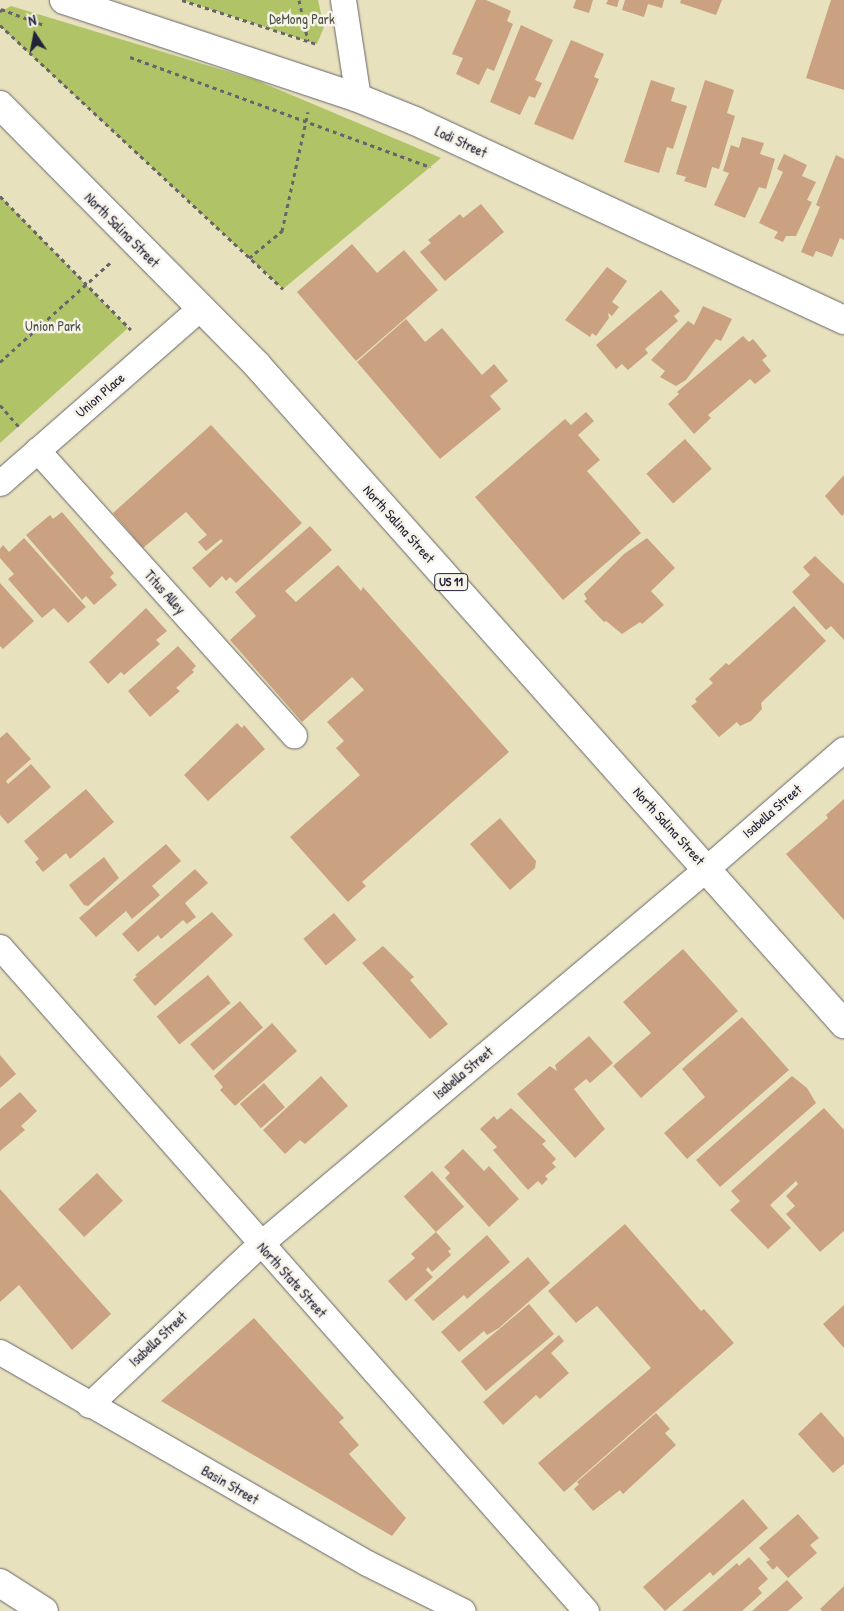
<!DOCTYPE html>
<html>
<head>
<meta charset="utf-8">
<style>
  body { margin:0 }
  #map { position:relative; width:844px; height:1611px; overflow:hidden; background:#e8e1be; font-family:"Patrick Hand",sans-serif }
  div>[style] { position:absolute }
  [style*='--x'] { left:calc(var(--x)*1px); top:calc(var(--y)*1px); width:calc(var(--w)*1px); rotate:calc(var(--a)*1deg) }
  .green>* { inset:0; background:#b0c467 }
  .building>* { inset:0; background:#caa181; transform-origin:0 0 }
  .path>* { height:3px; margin-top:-1.5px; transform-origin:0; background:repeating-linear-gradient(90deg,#676569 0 4px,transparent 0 8px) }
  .roads { filter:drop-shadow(0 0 1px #676569) drop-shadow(0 0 1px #676569) }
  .street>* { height:25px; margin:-12.5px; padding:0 12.5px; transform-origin:12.5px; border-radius:12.5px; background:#fff }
  .secondary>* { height:28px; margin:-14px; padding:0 14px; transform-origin:14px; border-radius:14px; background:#fff }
  .primary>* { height:28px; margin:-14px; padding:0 14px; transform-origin:14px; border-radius:14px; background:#fff }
  .highway>* { height:28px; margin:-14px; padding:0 14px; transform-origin:14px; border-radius:14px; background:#fff }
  span { translate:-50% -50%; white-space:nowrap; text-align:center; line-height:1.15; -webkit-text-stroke:5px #f7f3e8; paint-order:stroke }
  .shield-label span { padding:1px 4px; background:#f7f3e8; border:1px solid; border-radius:4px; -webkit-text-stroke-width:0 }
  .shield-label { font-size:12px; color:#22223b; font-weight:700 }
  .park-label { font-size:14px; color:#4d5348 }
  .street-label { font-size:14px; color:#22223b }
  .north { position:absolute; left:10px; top:10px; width:50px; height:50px; -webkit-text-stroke:4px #f7f3e8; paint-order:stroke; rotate:349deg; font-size:14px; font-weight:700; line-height:20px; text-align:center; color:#22223b }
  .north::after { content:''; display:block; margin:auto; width:18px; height:22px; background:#22223b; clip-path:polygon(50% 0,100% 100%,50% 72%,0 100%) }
</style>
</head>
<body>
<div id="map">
  <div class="green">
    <i style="clip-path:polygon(182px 0,318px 0,324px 27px,317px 44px)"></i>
    <i style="clip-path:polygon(11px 6px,256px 80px,441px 158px,283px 289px,5px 31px,0 25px,0 12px)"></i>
    <i style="clip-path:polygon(0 196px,128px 328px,0 443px)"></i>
  </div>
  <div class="building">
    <i style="clip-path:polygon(476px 0,486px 0,511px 11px,507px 21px,513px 24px,494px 71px,487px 68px,479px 85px,456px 74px,463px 58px,452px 54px)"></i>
    <i style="clip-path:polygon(576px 0,593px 0,589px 13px,573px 8px)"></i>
    <i style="clip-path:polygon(608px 0,619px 0,617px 7px,606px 4px)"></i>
    <i style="clip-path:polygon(625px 0,664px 0,662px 8px,648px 4px,644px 17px,622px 10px)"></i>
    <i style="clip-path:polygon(681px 0,722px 0,716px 15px,680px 3px)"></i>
    <i style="clip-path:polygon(831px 0,844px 0,844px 90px,806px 78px)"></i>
    <i style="clip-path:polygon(521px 25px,553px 40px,535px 80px,542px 83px,535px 98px,529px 96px,520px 115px,490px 102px)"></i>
    <i style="clip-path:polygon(571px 40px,604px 54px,594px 77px,599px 79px,573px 140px,534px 124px)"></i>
    <i style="clip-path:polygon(651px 80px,675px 88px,671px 101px,687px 106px,673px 149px,667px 147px,659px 173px,624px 162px)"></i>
    <i style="clip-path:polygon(705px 80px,734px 90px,727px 113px,735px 116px,719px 169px,712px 167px,706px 188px,684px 181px,686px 177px,676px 174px)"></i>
    <i style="clip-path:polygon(742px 137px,764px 143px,760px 154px,775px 159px,766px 189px,759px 187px,745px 218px,714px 205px,729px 173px,723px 171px,731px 145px,739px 148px)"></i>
    <i style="clip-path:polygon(784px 154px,807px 165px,802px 176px,816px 182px,807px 200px,812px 202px,796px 236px,786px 236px,783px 242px,774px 238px,778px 232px,759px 223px,783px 172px,777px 169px)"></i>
    <i style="clip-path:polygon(836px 155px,844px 159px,844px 240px,840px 238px,832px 257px,816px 251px,813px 257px,801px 252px,820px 207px,816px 205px)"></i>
    <i style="clip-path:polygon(481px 204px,504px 232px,445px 281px,420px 252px,431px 243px,428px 240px,460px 214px,463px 218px)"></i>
    <i style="clip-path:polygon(352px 244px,377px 273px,404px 250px,438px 290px,356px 361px,297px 292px)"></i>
    <i style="clip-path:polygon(607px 267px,627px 281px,612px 302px,619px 307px,612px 316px,608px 313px,609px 318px,596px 336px,592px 333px,590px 337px,565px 320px)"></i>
    <i style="clip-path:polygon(661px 290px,680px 311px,674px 316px,678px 321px,645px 349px,648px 353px,628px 370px,622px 364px,616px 369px,596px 345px)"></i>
    <i style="clip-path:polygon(703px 306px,732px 319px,721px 341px,716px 339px,686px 380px,676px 386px,660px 377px,665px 371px,651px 360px,688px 321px,694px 325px)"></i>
    <i style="clip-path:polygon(406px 319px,425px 342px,442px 328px,482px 375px,494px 364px,508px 381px,490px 396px,501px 409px,440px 459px,357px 362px)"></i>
    <i style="clip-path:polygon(743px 336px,749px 342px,753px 339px,767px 356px,762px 360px,771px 371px,755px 384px,750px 379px,708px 415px,711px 418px,694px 434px,668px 404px,679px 394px,677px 392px)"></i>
    <i style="clip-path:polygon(586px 412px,594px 421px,578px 435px,600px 460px,587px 471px,641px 533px,563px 600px,475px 497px,565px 419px,571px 425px)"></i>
    <i style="clip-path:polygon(211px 425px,302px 523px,236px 583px,230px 577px,226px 581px,222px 576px,210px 588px,192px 568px,223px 541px,221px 539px,206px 551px,198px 542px,207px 535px,186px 512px,143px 548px,113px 513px)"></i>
    <i style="left:685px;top:439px;width:40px;height:52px;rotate:48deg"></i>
    <i style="clip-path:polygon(844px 475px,844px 514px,842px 516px,825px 496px)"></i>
    <i style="clip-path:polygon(62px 512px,114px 573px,110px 577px,117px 585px,94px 605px,86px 596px,82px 600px,26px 535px,50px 515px,53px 519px)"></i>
    <i style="clip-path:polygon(310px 526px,332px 550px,285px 591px,296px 602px,338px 565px,361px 591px,363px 587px,509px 752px,362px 882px,366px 886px,348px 902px,290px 837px,360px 775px,336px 748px,344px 741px,327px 722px,364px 690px,352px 677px,302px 722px,230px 640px,256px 616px,235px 592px)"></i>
    <i style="clip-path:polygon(24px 538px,86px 607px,68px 623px,54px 608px,42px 618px,8px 579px,14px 574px,0 558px,0 549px,3px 545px,9px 552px)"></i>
    <i style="clip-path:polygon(647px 538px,675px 568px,651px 591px,664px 605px,642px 624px,640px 622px,622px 634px,606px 621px,604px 622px,584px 601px,587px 599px,584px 594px,624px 554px)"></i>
    <i style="clip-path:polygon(815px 556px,844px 584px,844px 640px,831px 626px,826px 630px,792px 592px,810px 575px,803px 567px)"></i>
    <i style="clip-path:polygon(0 583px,34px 621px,3px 649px,0 646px)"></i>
    <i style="clip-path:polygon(794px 606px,826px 641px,761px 703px,762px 709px,751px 721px,740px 726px,737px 722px,719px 737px,691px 706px,697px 702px,695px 699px,713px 683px,709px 679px,726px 663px,729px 665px)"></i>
    <i style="clip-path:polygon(146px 608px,167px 631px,156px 640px,160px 644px,124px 675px,121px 672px,108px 684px,89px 662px)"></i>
    <i style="clip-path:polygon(178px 646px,196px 666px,192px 670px,194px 672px,176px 688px,180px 691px,150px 717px,128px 691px)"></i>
    <i style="clip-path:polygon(237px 723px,242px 728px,244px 725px,265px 749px,208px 801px,184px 775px)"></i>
    <i style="clip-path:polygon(7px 732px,31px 759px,6px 781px,8px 784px,31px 764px,51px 787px,8px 824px,0 815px,0 738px)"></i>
    <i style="clip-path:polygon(86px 789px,114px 822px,70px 859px,66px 853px,43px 872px,35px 862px,39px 859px,24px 841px)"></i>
    <i style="clip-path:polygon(844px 799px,844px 920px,786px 854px,828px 818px,826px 815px)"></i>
    <i style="clip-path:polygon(500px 818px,536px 861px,535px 868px,510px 890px,470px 844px)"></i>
    <i style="clip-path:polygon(166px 844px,181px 861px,152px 886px,160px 895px,132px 919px,126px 911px,96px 937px,79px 918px)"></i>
    <i style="clip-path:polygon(104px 857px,119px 878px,88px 906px,84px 905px,69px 885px)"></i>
    <i style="clip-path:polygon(195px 869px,208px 883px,185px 903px,196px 917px,187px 924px,183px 920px,161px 939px,158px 935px,138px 952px,122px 934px)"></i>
    <i style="clip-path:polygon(212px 912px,233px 935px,155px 1006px,133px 980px,137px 976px,135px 975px)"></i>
    <i style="left:334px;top:913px;width:35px;height:40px;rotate:50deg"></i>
    <i style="clip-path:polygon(383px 946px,414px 977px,410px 980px,448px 1024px,430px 1039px,362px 963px)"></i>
    <i style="clip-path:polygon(683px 949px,738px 1011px,641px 1098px,613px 1066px,651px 1033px,623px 1002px)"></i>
    <i style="left:208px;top:975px;width:36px;height:66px;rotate:51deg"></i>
    <i style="left:240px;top:1001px;width:35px;height:66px;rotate:49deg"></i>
    <i style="clip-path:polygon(742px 1017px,789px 1070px,687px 1159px,664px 1133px,705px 1097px,682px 1069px)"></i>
    <i style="clip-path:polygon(272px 1023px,297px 1051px,235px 1106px,220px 1090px,223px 1087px,214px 1076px)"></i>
    <i style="clip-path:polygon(589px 1036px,613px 1063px,590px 1083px,586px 1079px,574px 1089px,605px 1129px,575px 1158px,517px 1094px,550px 1066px,557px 1071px,555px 1065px)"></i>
    <i style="clip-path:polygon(0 1055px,16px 1074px,0 1088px)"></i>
    <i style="clip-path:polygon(321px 1076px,348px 1106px,305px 1144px,300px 1140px,285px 1154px,263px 1130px)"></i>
    <i style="clip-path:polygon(792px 1076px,807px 1088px,816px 1103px,720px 1187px,696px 1160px)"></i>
    <i style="left:264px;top:1083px;width:32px;height:32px;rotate:49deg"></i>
    <i style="clip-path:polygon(20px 1092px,37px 1111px,21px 1126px,25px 1130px,0 1151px,0 1109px)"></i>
    <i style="clip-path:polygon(511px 1108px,546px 1141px,542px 1144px,556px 1159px,552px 1163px,556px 1167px,545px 1176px,548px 1179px,542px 1185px,538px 1181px,528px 1190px,493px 1150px,497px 1147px,480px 1129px,494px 1116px,497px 1120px)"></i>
    <i style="clip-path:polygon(824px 1108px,844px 1130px,844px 1231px,820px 1252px,786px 1214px,795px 1206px,786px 1196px,798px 1184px,796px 1181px,770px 1205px,791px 1228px,768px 1249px,730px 1210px,740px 1201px,731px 1191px)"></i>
    <i style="clip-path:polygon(463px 1149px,484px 1171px,489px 1166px,519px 1199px,489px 1227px,445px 1178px,450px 1173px,444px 1167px)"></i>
    <i style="left:432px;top:1171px;width:48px;height:38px;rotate:48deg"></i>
    <i style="left:97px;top:1173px;width:38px;height:53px;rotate:47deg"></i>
    <i style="clip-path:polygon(0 1189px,111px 1314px,72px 1350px,19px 1285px,0 1302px)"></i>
    <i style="clip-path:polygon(625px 1224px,701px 1311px,704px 1309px,734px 1343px,564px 1492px,538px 1463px,651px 1368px,597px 1306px,576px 1323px,548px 1291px)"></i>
    <i style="clip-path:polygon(436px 1232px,451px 1249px,448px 1251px,451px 1255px,432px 1272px,428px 1267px,426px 1270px,433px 1277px,406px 1301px,388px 1281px,415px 1258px,411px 1254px)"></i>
    <i style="clip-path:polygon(487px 1235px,510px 1262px,467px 1299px,464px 1295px,433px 1321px,414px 1300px)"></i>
    <i style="clip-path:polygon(528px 1257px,550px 1283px,499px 1328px,487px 1335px,484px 1331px,459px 1352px,441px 1332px)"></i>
    <i style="left:529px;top:1304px;width:39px;height:89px;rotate:50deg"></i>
    <i style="clip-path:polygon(844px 1305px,844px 1348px,823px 1324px)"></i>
    <i style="clip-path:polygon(254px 1318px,344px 1418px,339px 1422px,359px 1445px,349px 1454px,406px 1518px,392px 1536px,161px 1401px)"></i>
    <i style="clip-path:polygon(559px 1335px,564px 1341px,551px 1353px,569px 1373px,540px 1399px,536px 1395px,503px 1425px,483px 1402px)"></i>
    <i style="clip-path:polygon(821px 1412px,844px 1438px,844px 1464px,833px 1473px,798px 1434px)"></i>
    <i style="clip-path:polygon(656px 1413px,670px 1429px,665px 1433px,676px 1445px,623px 1494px,620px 1490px,593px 1511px,574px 1489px,579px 1484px,577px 1482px)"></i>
    <i style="clip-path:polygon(743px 1499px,768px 1528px,713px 1576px,710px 1572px,665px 1611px,643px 1587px)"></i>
    <i style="clip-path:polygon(798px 1514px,819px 1538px,810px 1545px,817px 1553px,788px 1578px,777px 1566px,773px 1570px,766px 1562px,770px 1560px,759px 1548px)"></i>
    <i style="clip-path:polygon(749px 1557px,768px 1579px,758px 1588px,762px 1593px,742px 1611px,682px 1611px,737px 1563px,739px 1566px)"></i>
    <i style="clip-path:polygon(787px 1580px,803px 1598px,788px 1611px,752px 1611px)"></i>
    <i style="clip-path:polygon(844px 1586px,844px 1611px,822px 1611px,820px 1609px)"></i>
  </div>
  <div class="path">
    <i style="--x:182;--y:0;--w:142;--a:18.1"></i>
    <i style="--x:299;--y:0;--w:42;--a:77.6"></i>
    <i style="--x:0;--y:12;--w:3;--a:-72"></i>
    <i style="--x:1;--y:9;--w:46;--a:20.4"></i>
    <i style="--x:0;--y:25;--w:387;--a:43"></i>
    <i style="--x:130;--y:57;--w:320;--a:20.1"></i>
    <i style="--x:0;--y:196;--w:187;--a:45.6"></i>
    <i style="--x:249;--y:258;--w:43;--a:-39.3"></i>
    <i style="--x:282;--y:231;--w:122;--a:-77.7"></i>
    <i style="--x:0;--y:362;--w:151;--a:-42"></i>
    <i style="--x:0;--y:405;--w:29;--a:49"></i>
  </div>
  <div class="roads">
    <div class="street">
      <i style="--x:343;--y:0;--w:99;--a:81.3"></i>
      <i style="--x:37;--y:450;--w:384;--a:48"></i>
      <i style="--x:0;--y:483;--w:266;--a:-41.2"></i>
      <i style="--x:0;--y:947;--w:886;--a:48.57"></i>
      <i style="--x:0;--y:1352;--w:423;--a:29.9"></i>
      <i style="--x:367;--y:1563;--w:107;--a:26.6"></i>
      <i style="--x:89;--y:1405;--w:235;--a:-43.3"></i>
      <i style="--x:260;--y:1244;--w:584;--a:-40.07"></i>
      <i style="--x:707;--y:868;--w:181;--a:-41"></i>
    </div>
    <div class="secondary">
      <i style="--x:64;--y:0;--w:310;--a:18.4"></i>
      <i style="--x:358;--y:98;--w:61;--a:22"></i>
      <i style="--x:415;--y:121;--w:473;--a:24.9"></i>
    </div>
    <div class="primary">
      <i style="--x:0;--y:105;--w:366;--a:45.3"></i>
      <i style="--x:257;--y:365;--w:883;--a:48.31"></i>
    </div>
    <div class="highway">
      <i style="--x:0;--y:1583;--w:52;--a:32.5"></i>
    </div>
  </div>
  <div class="shield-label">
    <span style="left:451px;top:582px">US 11</span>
  </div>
  <div class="park-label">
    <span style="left:302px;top:19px">DeMong Park</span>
    <span style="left:53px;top:326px">Union Park</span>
  </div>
  <div class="street-label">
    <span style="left:461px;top:142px;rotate:25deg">Lodi Street</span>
    <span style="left:122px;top:230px;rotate:45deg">North Salina Street</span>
    <span style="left:100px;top:395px;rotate:-41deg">Union Place</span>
    <span style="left:399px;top:524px;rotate:48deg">North Salina Street</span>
    <span style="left:165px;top:592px;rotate:48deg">Titus Alley</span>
    <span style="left:772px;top:811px;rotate:-41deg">Isabella Street</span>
    <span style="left:669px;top:826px;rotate:48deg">North Salina Street</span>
    <span style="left:463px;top:1073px;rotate:-40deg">Isabella Street</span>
    <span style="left:292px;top:1280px;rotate:48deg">North State Street</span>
    <span style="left:158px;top:1339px;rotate:-43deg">Isabella Street</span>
    <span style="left:230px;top:1485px;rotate:30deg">Basin Street</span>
  </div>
  <div class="north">N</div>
</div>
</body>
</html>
